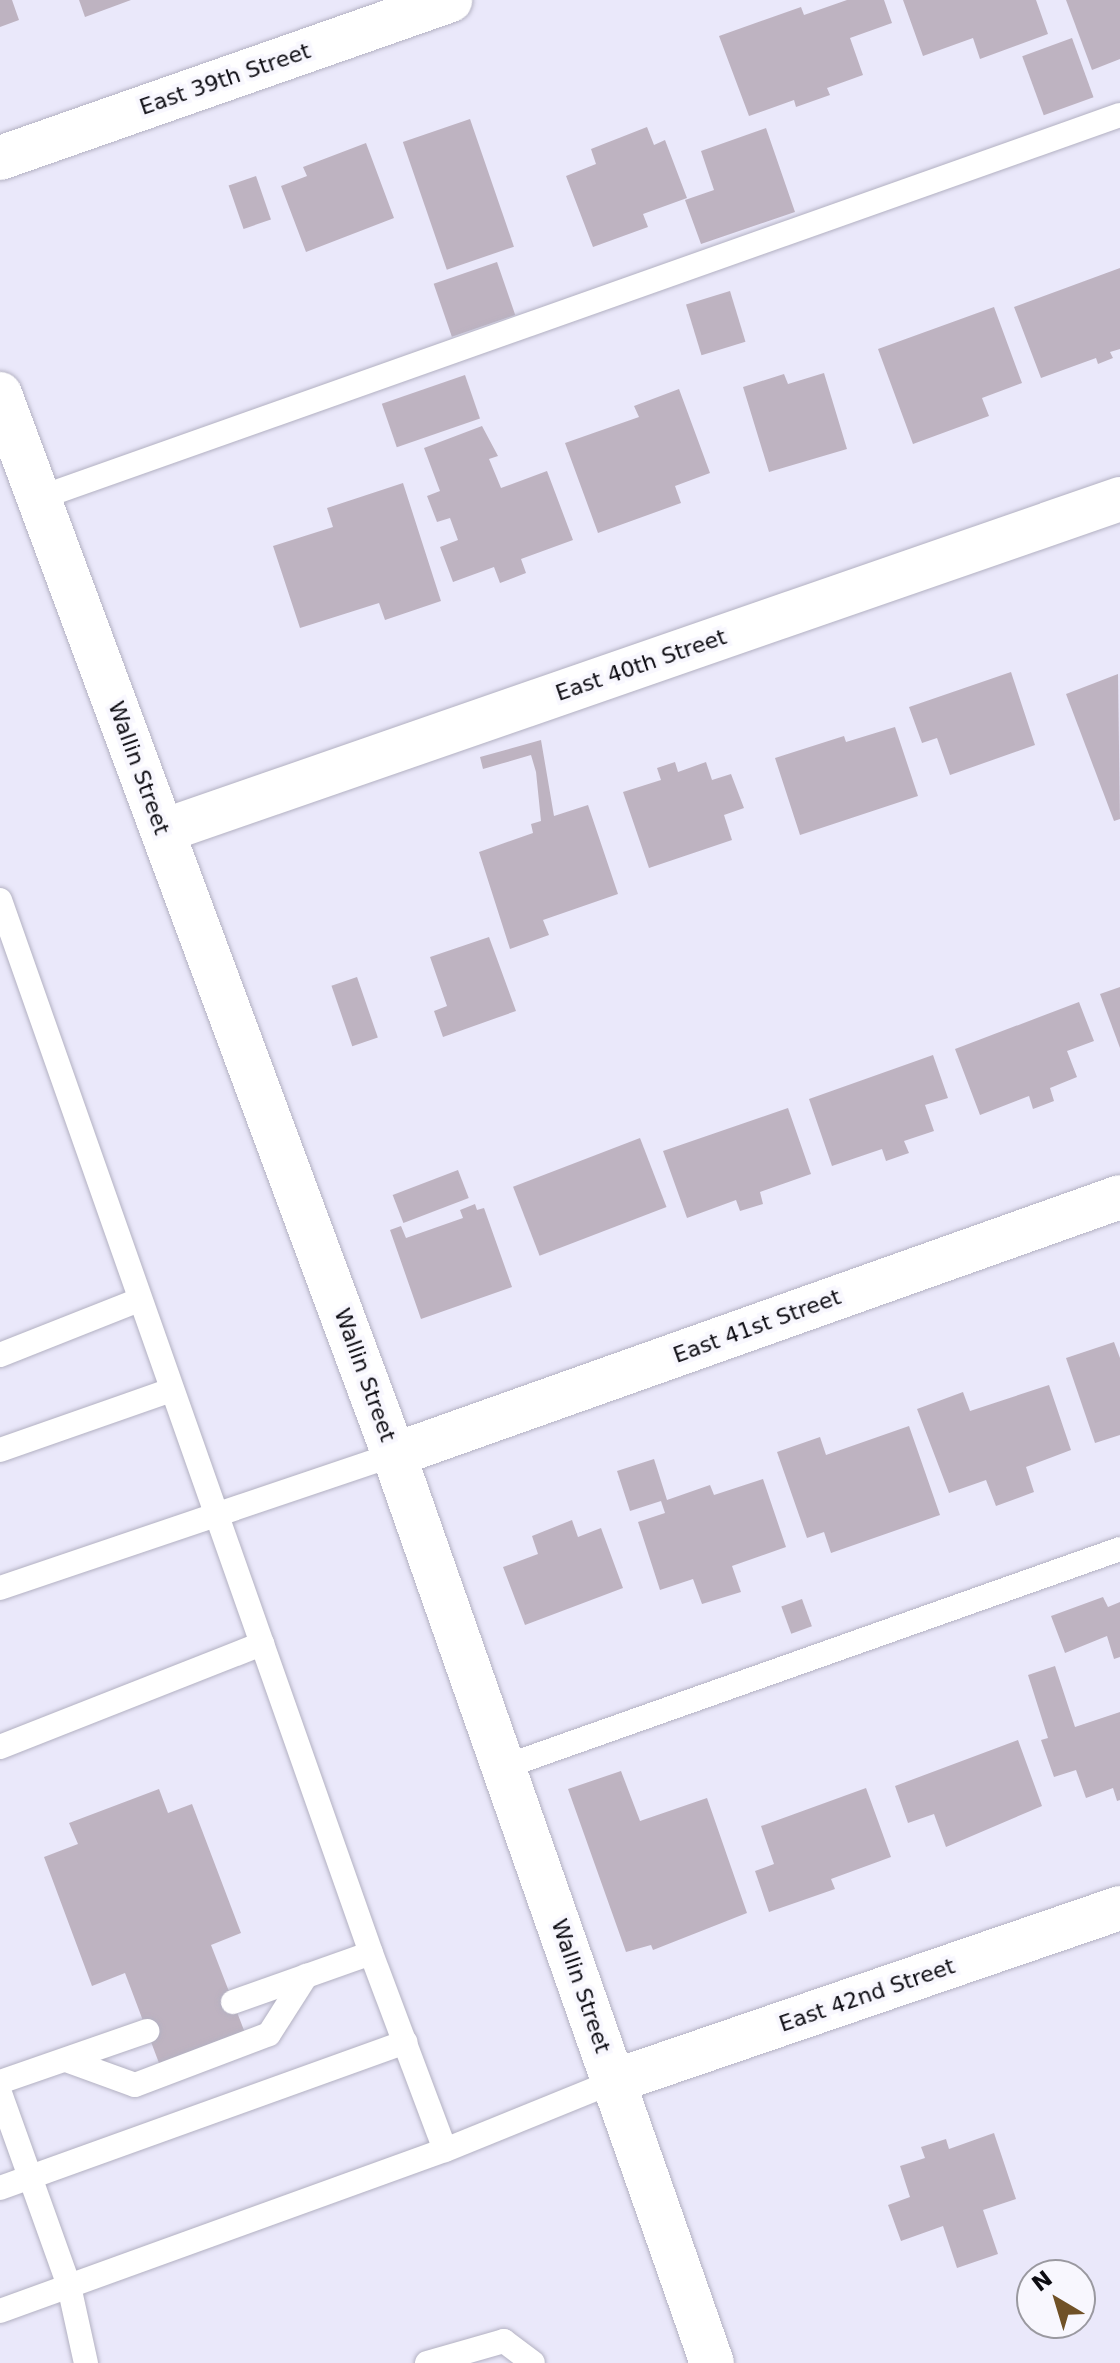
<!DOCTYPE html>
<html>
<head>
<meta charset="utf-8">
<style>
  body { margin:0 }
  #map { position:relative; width:1120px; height:2363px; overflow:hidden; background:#eae8fa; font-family:"DejaVu Sans",sans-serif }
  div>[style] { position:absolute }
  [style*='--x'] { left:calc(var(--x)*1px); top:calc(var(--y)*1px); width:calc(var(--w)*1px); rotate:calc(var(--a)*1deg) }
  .building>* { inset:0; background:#beb3c1; transform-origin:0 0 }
  .roads { filter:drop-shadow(0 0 2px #b3b1c2) drop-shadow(0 0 2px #b3b1c2) }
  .lane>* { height:24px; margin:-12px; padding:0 12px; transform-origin:12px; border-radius:12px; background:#fff }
  .street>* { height:44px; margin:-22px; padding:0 22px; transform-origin:22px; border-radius:22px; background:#fff }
  .secondary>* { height:44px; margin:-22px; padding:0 22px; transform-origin:22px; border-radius:22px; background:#fff }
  span { translate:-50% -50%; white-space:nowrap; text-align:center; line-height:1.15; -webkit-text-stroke:8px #f8f7fe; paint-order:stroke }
  .street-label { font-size:22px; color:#0d0c12 }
  .north { position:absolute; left:1016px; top:2259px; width:80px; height:80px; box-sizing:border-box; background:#f8f7fe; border:2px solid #9a99a0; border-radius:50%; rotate:322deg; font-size:22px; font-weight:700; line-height:32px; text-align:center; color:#0d0c12 }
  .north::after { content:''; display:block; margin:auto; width:28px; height:36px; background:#705127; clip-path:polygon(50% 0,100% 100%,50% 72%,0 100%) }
</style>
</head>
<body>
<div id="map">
  <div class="building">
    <i style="clip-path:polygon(0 0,12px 0,19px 20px,0 27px)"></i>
    <i style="clip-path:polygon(79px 0,131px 0,85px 17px)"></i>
    <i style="clip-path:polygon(847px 0,884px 0,892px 23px,850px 38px,863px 75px,827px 88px,830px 95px,796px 107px,794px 100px,749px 116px,719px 36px,801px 7px,804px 15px)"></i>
    <i style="clip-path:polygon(903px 0,1036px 0,1048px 34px,980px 59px,973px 38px,923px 56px)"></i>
    <i style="clip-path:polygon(1066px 0,1120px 0,1120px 59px,1092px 70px)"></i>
    <i style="left:1072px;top:38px;width:63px;height:53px;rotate:70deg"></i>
    <i style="left:470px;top:119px;width:135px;height:71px;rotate:71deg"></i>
    <i style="clip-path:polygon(647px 127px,654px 145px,665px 140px,687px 198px,643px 214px,648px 227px,593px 247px,566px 176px,596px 164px,591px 149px)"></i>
    <i style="clip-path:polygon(766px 128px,795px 212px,701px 244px,685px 200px,714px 190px,701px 151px)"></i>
    <i style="clip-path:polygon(366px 143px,394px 218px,306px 252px,281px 186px,307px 176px,303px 167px)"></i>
    <i style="left:256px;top:176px;width:46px;height:29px;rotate:71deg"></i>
    <i style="left:497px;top:262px;width:56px;height:67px;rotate:71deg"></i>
    <i style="clip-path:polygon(1120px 268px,1120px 349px,1110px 352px,1113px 358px,1098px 364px,1096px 358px,1041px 378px,1014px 307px)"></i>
    <i style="left:730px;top:291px;width:53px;height:46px;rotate:73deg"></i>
    <i style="clip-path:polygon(994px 307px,1022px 383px,982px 398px,989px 416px,913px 444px,878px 349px)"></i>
    <i style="clip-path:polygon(824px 373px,847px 449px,769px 472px,743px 387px,784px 374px,788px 384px)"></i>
    <i style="left:465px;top:375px;width:46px;height:88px;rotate:71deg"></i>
    <i style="clip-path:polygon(679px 389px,710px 473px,675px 486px,681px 503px,598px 533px,565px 443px,639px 417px,634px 406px)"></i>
    <i style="clip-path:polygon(482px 426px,498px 456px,489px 459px,501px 488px,547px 471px,573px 540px,521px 559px,526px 573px,500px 583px,494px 567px,453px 582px,440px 547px,458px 540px,450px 518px,437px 522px,427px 496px,440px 491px,424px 448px)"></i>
    <i style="clip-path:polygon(403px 483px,441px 601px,385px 620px,379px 603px,300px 628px,273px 546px,333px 527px,327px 508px)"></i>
    <i style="clip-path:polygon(1011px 672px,1035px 745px,950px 775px,937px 738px,922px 743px,909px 707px)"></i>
    <i style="clip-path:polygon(1118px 674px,1120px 819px,1114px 821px,1066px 694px)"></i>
    <i style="clip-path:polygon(895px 727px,918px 796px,800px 835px,775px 758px,844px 736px,846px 742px)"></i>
    <i style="clip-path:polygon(541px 740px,554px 816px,588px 805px,618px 894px,543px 920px,549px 935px,510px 949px,479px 852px,533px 833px,531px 824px,541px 821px,536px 772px,531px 755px,483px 769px,480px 757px)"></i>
    <i style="clip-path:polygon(675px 762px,678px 772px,706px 762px,712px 780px,731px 774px,744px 808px,724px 815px,732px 840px,649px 868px,623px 792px,661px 780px,657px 768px)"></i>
    <i style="clip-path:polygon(489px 937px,516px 1011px,443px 1037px,434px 1011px,447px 1006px,430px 957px)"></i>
    <i style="left:357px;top:977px;width:64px;height:27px;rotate:71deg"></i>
    <i style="clip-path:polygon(1120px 987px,1120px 1048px,1100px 994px)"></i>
    <i style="clip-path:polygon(1079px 1002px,1094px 1041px,1067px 1051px,1077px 1077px,1050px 1088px,1054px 1101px,1033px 1109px,1029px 1096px,980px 1115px,955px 1049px)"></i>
    <i style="clip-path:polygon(933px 1055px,948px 1098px,925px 1105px,934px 1131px,904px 1141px,909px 1153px,886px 1161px,882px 1149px,832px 1166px,809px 1099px)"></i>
    <i style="clip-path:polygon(788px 1108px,811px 1174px,760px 1192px,763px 1204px,740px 1211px,736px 1200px,687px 1218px,663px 1151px)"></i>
    <i style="left:640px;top:1138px;width:74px;height:136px;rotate:69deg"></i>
    <i style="left:458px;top:1170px;width:30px;height:70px;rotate:69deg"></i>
    <i style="clip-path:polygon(475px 1204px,477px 1210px,484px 1208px,512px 1287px,421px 1319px,390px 1230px,401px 1226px,406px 1238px,463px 1218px,460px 1210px)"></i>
    <i style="clip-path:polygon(1114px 1342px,1120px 1358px,1120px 1435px,1095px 1443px,1066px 1358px)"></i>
    <i style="clip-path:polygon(1049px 1385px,1071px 1450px,1026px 1467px,1034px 1492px,996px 1506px,986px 1480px,949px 1493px,917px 1409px,963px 1392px,970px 1411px)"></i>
    <i style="clip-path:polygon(909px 1426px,940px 1515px,831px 1553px,824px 1532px,807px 1538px,777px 1452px,820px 1437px,826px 1455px)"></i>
    <i style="clip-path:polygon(654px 1459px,667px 1500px,710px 1485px,714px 1495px,763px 1479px,786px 1547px,732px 1566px,741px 1592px,702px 1604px,693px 1579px,660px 1590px,638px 1522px,665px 1513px,661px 1501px,630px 1511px,617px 1471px)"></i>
    <i style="clip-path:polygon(572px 1520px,578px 1537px,601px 1528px,623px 1588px,525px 1625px,503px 1567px,538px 1554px,532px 1536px)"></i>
    <i style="clip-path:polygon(1103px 1597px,1108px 1607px,1120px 1602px,1120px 1657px,1114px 1659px,1107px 1636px,1065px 1653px,1051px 1616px)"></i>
    <i style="left:802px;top:1599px;width:29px;height:22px;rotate:70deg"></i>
    <i style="clip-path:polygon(1055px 1666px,1075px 1727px,1120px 1712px,1120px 1800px,1117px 1801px,1113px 1788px,1086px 1798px,1076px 1770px,1054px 1777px,1041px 1740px,1048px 1738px,1028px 1675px)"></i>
    <i style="clip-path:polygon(1018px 1740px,1042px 1806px,946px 1847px,934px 1814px,908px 1823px,895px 1786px)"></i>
    <i style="clip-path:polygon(621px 1771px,640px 1821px,707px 1798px,747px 1913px,653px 1950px,651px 1945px,626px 1952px,568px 1789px)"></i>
    <i style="clip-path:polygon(866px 1788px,891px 1857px,831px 1879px,835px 1889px,769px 1912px,755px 1871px,774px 1864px,761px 1826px)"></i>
    <i style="clip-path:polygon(159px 1789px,168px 1813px,192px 1804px,241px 1933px,211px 1945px,247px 2038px,162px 2071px,125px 1973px,92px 1986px,44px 1857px,78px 1844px,69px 1823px)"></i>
    <i style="clip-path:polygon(994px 2133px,1016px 2199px,983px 2210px,998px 2254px,957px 2268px,943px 2226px,901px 2241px,888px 2205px,910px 2197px,900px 2166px,925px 2158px,921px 2147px,946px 2139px,949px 2149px)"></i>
  </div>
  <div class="roads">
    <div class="lane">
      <i style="--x:39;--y:498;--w:1147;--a:-19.51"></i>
      <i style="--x:0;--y:900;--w:1116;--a:70.59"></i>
      <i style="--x:371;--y:1953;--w:210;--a:69.4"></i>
      <i style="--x:0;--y:1355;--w:149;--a:-21.6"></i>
      <i style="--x:0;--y:1450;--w:181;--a:-19.3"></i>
      <i style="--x:0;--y:1588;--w:416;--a:-18.7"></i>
      <i style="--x:0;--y:1747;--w:282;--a:-21.5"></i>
      <i style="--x:504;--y:1767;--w:653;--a:-19.49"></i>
      <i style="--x:233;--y:2002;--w:146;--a:-19.5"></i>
      <i style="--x:66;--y:2060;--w:73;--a:19.9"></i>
      <i style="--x:135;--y:2085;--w:143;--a:-20.8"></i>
      <i style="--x:269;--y:2034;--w:69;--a:-57.5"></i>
      <i style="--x:0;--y:2082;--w:156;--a:-19.1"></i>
      <i style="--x:0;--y:2093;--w:205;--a:70.3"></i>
      <i style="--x:69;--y:2286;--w:79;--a:77.6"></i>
      <i style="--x:0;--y:2188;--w:431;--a:-19.8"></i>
      <i style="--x:0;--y:2311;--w:473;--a:-19.9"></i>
      <i style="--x:445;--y:2150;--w:183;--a:-22.1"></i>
      <i style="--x:427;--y:2363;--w:80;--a:-15.9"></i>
      <i style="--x:504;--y:2341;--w:36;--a:37"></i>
    </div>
    <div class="street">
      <i style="--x:0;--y:158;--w:477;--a:-19.3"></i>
      <i style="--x:163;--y:831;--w:1013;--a:-19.13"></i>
      <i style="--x:394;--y:1455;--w:770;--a:-19.56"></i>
      <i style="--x:615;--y:2081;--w:534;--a:-18.91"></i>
    </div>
    <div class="secondary">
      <i style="--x:0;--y:394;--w:1132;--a:69.63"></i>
      <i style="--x:394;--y:1455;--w:962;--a:70.7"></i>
    </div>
  </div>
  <div class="street-label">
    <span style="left:225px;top:79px;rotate:-19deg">East 39th Street</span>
    <span style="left:641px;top:665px;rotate:-19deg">East 40th Street</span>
    <span style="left:139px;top:768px;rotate:70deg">Wallin Street</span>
    <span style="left:757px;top:1326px;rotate:-20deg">East 41st Street</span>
    <span style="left:365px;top:1375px;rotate:70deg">Wallin Street</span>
    <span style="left:581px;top:1986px;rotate:71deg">Wallin Street</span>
    <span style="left:867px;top:1995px;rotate:-19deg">East 42nd Street</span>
  </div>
  <div class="north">N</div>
</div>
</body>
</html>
